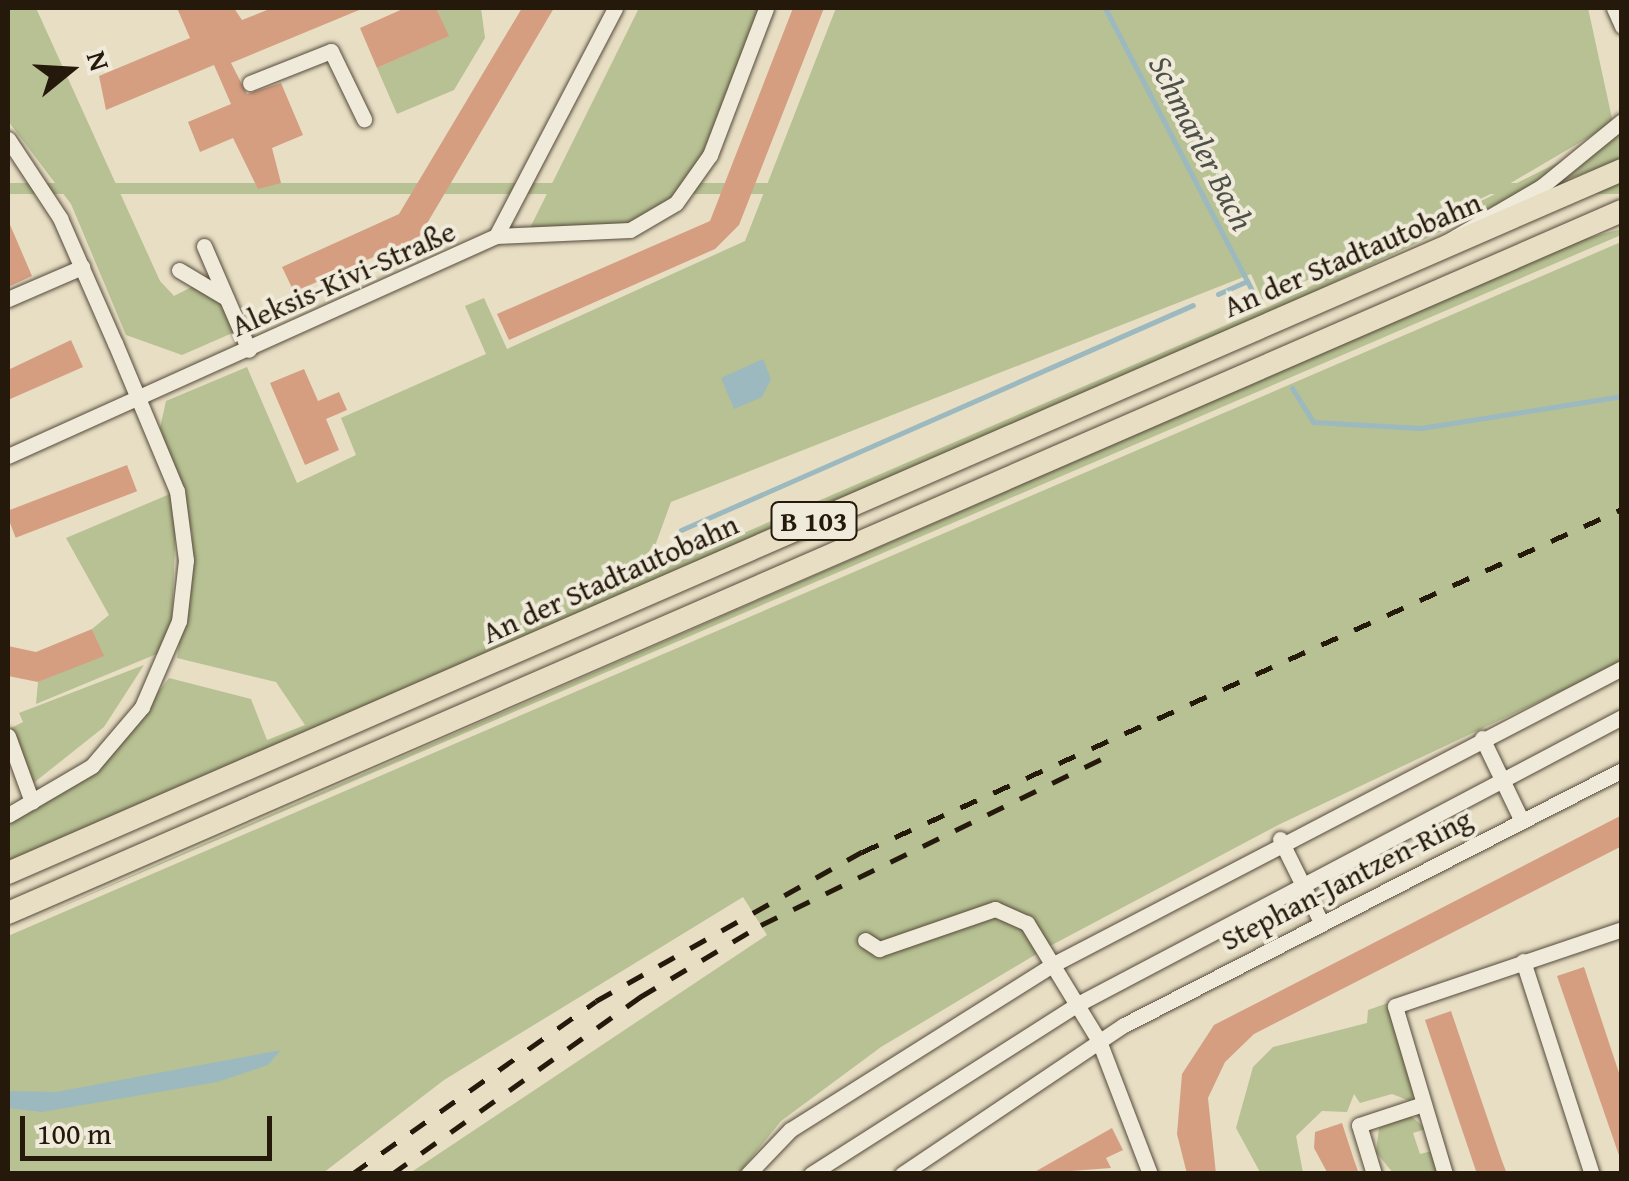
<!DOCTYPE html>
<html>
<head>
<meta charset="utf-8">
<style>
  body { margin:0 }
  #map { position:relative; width:1629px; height:1181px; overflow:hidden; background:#e7dec4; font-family:"Gentium Book Plus",serif }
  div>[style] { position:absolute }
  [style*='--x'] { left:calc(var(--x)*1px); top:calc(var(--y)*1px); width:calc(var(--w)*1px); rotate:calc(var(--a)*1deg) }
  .green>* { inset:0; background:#b7c193; transform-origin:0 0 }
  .water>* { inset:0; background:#9bb9be }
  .stream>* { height:5px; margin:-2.5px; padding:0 2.5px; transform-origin:2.5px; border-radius:2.5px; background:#9bb9be }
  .building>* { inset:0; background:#d59e81; transform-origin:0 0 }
  .roads { filter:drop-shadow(0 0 2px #564a3a) drop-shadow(0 0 2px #564a3a) }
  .minor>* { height:15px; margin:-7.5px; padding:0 7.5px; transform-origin:7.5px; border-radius:7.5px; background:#efead9 }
  .highway>* { height:22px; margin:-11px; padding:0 11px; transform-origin:11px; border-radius:11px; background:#e7dec4 }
  .rail>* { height:5px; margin-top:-2.5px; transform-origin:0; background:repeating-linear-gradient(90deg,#25190c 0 18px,transparent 0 36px) }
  span { translate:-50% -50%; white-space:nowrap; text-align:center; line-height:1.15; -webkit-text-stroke:8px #efead9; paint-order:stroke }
  .shield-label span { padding:2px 8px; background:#efead9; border:2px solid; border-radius:8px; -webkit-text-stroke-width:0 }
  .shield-label { font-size:28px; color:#25190c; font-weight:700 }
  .street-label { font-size:30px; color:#25190c }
  .water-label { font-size:32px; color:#4e514a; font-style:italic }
  .frame { position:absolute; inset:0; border:10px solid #25190c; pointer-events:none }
  .north { position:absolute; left:20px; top:20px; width:100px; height:100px; -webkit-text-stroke:8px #efead9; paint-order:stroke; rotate:72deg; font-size:28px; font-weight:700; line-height:40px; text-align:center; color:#25190c }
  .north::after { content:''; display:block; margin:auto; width:35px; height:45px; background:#25190c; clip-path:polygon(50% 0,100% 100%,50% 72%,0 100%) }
  .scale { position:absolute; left:20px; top:1116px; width:252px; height:45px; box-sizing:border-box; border:5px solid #25190c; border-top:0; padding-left:12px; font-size:30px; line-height:35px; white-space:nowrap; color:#25190c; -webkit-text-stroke:8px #efead9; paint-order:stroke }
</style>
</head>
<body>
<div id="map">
  <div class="green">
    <i style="clip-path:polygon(8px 8px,36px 8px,160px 281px,174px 296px,211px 277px,237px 331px,182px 355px,126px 335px,71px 204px,8px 121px)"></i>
    <i style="clip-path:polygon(436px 8px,481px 8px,485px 38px,454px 90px,397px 114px,377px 68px,448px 36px)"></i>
    <i style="clip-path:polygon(639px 8px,766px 8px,710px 155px,676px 203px,630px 230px,528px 232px)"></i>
    <i style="clip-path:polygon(836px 8px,1588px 8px,1613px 123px,1497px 191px,1263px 301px,1251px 274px,671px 502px,644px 576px,1277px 303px,1621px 131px,1621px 160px,1501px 203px,1278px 309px,8px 862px,8px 823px,95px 774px,169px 678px,251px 699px,267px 740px,305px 725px,276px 682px,177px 658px,192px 534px,160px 428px,166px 401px,247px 367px,297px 483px,356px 455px,341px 418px,486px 354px,465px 306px,484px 298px,507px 349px,745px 241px)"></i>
    <i style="left:1621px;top:183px;width:11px;height:1760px;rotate:90deg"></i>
    <i style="clip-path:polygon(1621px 229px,1621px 235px,8px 930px,1573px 242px)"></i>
    <i style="clip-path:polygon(1621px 242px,1621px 663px,1278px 825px,1050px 946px,881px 1047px,781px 1121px,739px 1173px,410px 1173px,767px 935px,743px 897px,444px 1080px,323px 1173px,8px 1173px,8px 936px)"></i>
    <i style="clip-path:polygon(177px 491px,171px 648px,36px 704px,38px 682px,103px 655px,92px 629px,109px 615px,66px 538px)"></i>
    <i style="clip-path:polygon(144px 665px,104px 727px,31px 785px,11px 728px,23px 722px,19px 713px)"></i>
    <i style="clip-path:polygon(1388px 1003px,1416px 1090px,1410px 1101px,1392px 1094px,1360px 1103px,1354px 1094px,1347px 1112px,1322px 1111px,1296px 1136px,1303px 1173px,1261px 1174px,1236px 1128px,1253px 1067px,1273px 1047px,1367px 1023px,1368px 1010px)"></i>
    <i style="clip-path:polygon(1411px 1116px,1426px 1129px,1413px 1133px,1420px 1154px,1432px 1151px,1440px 1173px,1393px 1173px,1376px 1152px,1379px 1128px)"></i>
  </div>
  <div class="water">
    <i style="clip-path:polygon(763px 359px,771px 379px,762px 397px,734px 409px,721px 378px)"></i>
    <i style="clip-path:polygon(281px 1050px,268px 1065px,217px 1082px,42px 1112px,8px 1108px,8px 1091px,56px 1092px)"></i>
  </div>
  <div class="stream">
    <i style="--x:1105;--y:8;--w:329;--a:62.5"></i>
    <i style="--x:1218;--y:294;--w:32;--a:-24"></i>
    <i style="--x:1292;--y:388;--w:40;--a:58"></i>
    <i style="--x:1313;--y:422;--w:108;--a:3.2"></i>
    <i style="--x:1421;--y:428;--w:204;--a:-9"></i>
    <i style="--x:681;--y:530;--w:559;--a:-23.72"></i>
  </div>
  <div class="building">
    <i style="clip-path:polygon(177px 8px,234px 8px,242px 20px,272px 8px,364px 8px,231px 63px,247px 94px,281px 83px,303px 135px,272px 148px,281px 183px,258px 189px,233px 138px,200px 152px,188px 122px,231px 104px,214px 65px,106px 110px,99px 76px,190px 38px)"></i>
    <i style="clip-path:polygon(405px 8px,436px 8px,449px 36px,377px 68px,360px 28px)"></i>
    <i style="clip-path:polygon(522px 8px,554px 8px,419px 237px,294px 292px,282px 267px,399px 214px)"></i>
    <i style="clip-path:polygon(793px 8px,824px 8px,739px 225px,715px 249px,509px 340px,497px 314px,710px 221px)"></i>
    <i style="clip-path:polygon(8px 220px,32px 276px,8px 287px)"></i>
    <i style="clip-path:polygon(71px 340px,83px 367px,8px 400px,8px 370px)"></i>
    <i style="clip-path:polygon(304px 369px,318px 401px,339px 392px,347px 410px,326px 419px,339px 450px,305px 465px,270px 383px)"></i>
    <i style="left:127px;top:465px;width:28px;height:130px;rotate:69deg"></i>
    <i style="clip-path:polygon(92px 629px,104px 656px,38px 682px,8px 676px,8px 646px,36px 652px)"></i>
    <i style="clip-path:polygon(1622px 815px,1622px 846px,1254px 1034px,1225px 1062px,1208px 1098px,1216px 1174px,1187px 1174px,1177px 1134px,1182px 1074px,1214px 1025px)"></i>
    <i style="clip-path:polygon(1584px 967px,1622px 1082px,1622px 1164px,1557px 976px)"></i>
    <i style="clip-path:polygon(1451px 1011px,1502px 1161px,1507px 1174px,1477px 1174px,1425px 1020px)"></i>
    <i style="clip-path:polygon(1342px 1123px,1354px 1160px,1359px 1174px,1328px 1174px,1314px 1148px,1315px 1132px)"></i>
    <i style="clip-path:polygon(1112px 1128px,1123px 1150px,1106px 1158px,1111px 1168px,1031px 1174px)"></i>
  </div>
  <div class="roads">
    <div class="minor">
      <i style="--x:1614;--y:8;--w:20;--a:66"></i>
      <i style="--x:250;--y:83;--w:87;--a:-21.6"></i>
      <i style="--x:331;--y:51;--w:76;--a:64.1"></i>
      <i style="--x:8;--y:139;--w:95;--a:56.6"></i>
      <i style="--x:60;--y:218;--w:137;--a:66.3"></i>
      <i style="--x:115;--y:343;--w:160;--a:67.3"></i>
      <i style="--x:177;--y:491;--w:70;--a:82.6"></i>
      <i style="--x:186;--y:560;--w:61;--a:96.5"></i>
      <i style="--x:179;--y:621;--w:94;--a:113.3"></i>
      <i style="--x:142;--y:707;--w:77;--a:130.3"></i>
      <i style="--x:92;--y:766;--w:97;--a:149.7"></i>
      <i style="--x:496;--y:236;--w:134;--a:-2.6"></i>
      <i style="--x:630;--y:230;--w:53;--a:-30.4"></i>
      <i style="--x:676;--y:203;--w:59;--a:-54.7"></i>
      <i style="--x:710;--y:155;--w:157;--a:-69.1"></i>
      <i style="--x:1445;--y:243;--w:111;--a:-30.3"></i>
      <i style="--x:1541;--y:187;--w:104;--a:-39.2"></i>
      <i style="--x:204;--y:246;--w:113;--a:66.6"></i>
      <i style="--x:179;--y:270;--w:55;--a:30.8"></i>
      <i style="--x:8;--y:299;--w:81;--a:-23.4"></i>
      <i style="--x:8;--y:456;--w:535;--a:-24.27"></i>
      <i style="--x:496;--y:236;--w:257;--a:-62.4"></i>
      <i style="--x:8;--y:736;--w:70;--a:70"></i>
      <i style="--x:1482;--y:738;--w:92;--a:64.3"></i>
      <i style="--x:1280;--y:839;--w:93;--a:63.7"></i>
      <i style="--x:865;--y:940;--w:17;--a:33"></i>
      <i style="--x:879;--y:949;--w:123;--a:-19"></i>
      <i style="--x:995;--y:909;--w:35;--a:24"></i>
      <i style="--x:1027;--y:923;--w:138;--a:58.6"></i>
      <i style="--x:1099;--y:1041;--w:142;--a:69"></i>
      <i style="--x:1523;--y:961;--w:224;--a:72.1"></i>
      <i style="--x:748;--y:1174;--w:61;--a:-46.3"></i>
      <i style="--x:790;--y:1130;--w:310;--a:-32.2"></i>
      <i style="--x:1052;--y:965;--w:643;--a:-27.52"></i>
      <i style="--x:811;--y:1174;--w:314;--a:-32.5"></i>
      <i style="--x:1076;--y:1005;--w:617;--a:-27.81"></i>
      <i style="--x:902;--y:1174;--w:267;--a:-33.9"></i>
      <i style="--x:1124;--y:1025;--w:559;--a:-27.11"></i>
      <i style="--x:1374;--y:1174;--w:51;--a:-107"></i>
      <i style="--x:1359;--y:1125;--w:67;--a:-18.2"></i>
      <i style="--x:1445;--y:1174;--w:175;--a:-106.6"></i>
      <i style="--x:1395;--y:1006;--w:240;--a:-18.7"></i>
    </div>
    <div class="highway">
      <i style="--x:8;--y:873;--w:1760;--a:-23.54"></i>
      <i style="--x:8;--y:913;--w:1760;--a:-23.51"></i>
    </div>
  </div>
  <div class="rail">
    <i style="--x:352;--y:1174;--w:299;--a:-35.3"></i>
    <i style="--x:596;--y:1001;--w:305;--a:-29.3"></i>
    <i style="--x:862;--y:852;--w:834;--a:-24.29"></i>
    <i style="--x:392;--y:1174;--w:305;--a:-35.5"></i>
    <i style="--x:640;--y:997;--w:141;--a:-30.8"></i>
    <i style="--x:761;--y:925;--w:390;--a:-26"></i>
  </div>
  <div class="shield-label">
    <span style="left:814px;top:521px">B 103</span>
  </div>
  <div class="street-label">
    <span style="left:1352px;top:254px;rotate:-23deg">An der Stadtautobahn</span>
    <span style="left:343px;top:278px;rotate:-24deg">Aleksis-Kivi-Straße</span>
    <span style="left:610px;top:578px;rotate:-24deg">An der Stadtautobahn</span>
    <span style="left:1346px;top:879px;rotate:-27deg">Stephan-Jantzen-Ring</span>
  </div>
  <div class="water-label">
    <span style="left:1201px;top:143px;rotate:63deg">Schmarler Bach</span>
  </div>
  <div class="frame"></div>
  <div class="north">N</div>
  <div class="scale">100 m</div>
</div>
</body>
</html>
